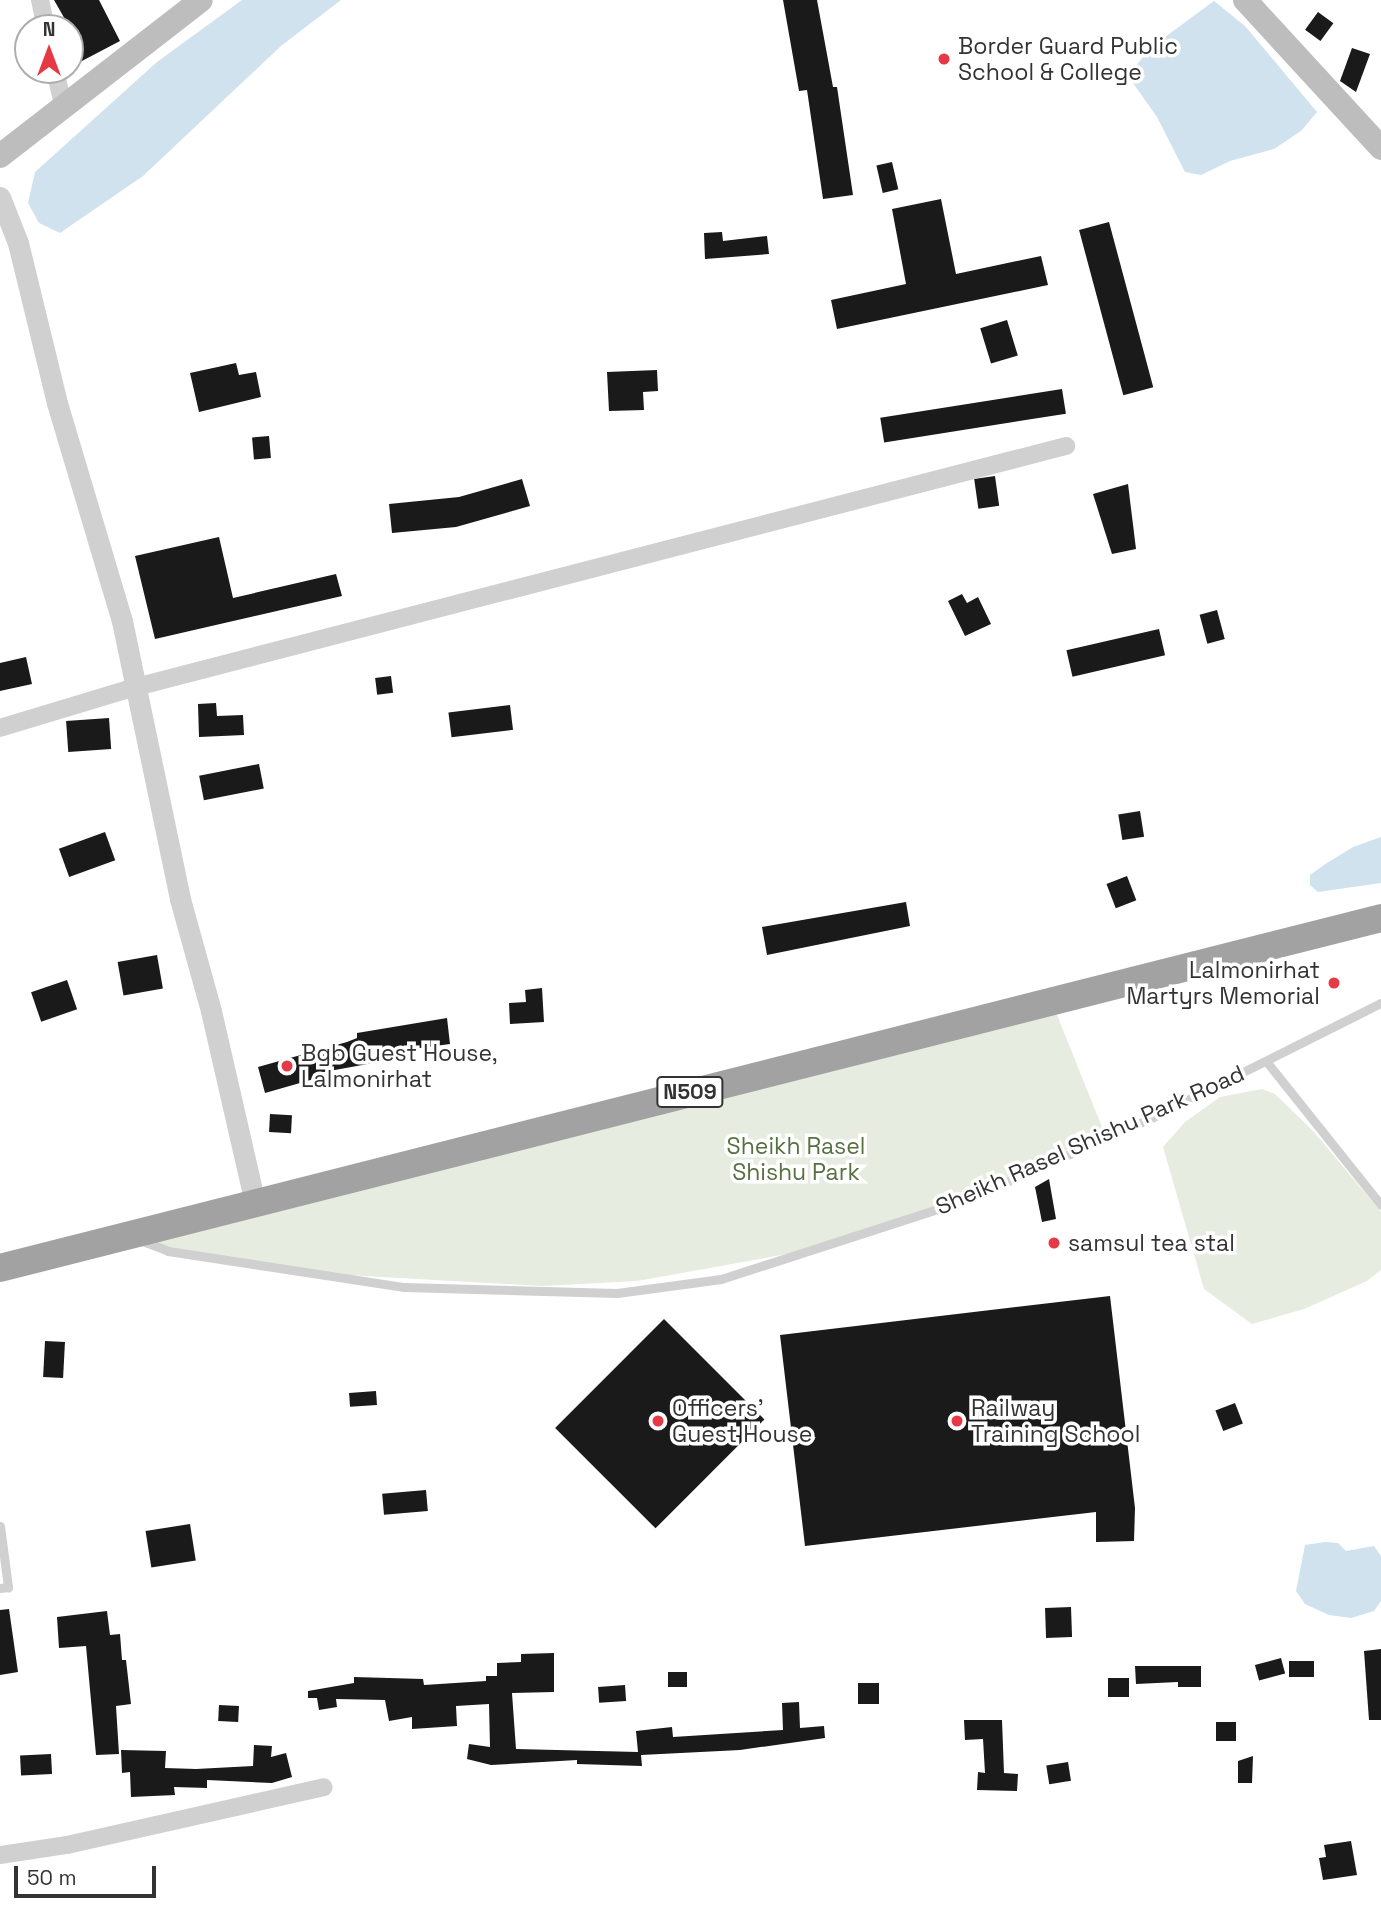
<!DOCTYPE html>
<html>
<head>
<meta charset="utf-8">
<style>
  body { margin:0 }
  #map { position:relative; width:1381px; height:1911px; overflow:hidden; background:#fff; font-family:"Space Grotesk",sans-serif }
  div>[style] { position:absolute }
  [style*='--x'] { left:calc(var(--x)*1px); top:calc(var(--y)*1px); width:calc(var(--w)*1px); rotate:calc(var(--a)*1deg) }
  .green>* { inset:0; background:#e6ecdf }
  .water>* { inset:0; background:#cfe2ee }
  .building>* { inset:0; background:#1a1a1a; transform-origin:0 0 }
  .service>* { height:9px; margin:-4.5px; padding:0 4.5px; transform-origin:4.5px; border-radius:4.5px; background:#d0d0d0 }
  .minor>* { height:18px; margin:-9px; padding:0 9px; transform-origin:9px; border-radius:9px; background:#d0d0d0 }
  .tertiary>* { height:21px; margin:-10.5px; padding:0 10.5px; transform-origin:10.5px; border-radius:10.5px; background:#d0d0d0 }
  .secondary>* { height:24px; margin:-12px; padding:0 12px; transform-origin:12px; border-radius:12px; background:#bdbdbd }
  .trunk>* { height:28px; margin:-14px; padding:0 14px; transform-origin:14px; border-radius:14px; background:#a2a2a2 }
  .dots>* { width:19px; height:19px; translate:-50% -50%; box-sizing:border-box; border:4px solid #fff; border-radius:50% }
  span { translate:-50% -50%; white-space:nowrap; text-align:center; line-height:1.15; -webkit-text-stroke:7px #fff; paint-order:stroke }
  .shield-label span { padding:2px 5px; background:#fff; border:2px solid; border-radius:5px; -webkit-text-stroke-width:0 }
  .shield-label { font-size:21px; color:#333; font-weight:700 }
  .poi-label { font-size:23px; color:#333 }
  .left { translate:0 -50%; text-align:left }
  .right { translate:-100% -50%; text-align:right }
  .street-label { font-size:23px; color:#333 }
  .park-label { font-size:23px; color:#56703f }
  .north { position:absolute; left:14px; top:14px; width:70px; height:70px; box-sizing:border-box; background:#fff; border:2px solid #adadad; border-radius:50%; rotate:0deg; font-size:19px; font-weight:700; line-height:28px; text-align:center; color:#333 }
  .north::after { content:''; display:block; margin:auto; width:24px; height:32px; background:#e63946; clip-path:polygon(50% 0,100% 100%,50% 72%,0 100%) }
  .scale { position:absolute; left:14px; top:1866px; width:142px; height:32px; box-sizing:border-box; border:4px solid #333; border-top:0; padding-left:9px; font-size:21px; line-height:24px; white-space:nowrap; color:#333; -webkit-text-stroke:5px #fff; paint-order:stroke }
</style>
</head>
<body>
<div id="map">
  <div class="green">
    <i style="clip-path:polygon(1051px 1000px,1106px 1137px,957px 1204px,815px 1249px,637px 1281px,542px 1286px,312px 1273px,168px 1251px,128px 1235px)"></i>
    <i style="clip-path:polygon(1262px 1089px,1275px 1094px,1314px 1132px,1381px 1212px,1381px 1270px,1367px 1281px,1304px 1309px,1252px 1324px,1204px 1289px,1163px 1147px,1185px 1122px,1220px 1097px)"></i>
  </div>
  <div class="water">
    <i style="clip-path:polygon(242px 0,341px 0,281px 46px,143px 176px,60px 233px,39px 223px,28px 203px,35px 172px,157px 62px)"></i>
    <i style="clip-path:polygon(1214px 1px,1245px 26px,1317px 112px,1301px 131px,1274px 149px,1230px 161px,1201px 175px,1185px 172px,1157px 117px,1128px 76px,1150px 48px)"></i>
    <i style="clip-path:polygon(1381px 837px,1381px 883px,1318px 892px,1310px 885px,1310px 875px,1327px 863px,1353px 847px)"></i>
    <i style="clip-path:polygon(1325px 1542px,1338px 1543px,1346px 1551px,1374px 1546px,1381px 1556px,1381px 1601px,1374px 1611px,1351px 1618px,1329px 1615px,1305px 1604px,1296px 1591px,1305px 1545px)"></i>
  </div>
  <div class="building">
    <i style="clip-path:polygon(54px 0,99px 0,120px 41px,80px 62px,70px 43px,70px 28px)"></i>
    <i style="clip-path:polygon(783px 0,817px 0,833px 87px,837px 87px,853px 195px,823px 199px,807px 90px,799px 91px)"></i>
    <i style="left:1318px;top:12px;width:19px;height:22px;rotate:36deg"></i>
    <i style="clip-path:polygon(1352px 48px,1370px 54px,1356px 92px,1340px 81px)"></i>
    <i style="left:892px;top:162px;width:28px;height:16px;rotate:77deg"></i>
    <i style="clip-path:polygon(941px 199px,956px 274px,1041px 256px,1048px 285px,837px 329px,831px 300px,906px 284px,892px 209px)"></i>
    <i style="left:1109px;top:222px;width:171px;height:31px;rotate:75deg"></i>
    <i style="clip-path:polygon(722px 232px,723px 241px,767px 236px,769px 254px,705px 259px,704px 233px)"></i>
    <i style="left:1007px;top:320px;width:37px;height:28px;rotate:73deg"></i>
    <i style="clip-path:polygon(236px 363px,239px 375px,256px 372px,261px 397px,199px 412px,190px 373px)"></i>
    <i style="clip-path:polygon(657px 370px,658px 391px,643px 392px,644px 410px,609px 411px,607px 372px)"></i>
    <i style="left:1062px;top:389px;width:25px;height:184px;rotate:81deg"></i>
    <i style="left:269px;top:436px;width:22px;height:17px;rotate:85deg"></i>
    <i style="left:995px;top:476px;width:30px;height:21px;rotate:82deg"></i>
    <i style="clip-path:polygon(522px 479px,530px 506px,456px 527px,392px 533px,389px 504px,459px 497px)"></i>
    <i style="clip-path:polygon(1128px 484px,1136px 549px,1112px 554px,1093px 494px)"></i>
    <i style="clip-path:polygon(219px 537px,233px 598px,336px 574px,342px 596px,155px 639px,135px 556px)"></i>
    <i style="clip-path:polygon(962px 594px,967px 603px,978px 597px,991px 624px,965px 636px,948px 601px)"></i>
    <i style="left:1217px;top:610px;width:30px;height:18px;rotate:75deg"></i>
    <i style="left:1159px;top:629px;width:27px;height:95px;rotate:77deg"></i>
    <i style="clip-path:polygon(26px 657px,32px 684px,0 691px,0 663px)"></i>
    <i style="left:391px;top:676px;width:17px;height:16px;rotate:83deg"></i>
    <i style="clip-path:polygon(216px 703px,217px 716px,243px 715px,244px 735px,199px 737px,198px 704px)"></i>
    <i style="left:510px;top:705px;width:25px;height:62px;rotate:83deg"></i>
    <i style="left:109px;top:718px;width:31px;height:43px;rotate:86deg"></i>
    <i style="left:259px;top:764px;width:25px;height:61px;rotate:79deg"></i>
    <i style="left:1140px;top:811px;width:26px;height:22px;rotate:81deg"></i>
    <i style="left:105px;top:832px;width:30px;height:49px;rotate:70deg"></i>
    <i style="left:1127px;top:876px;width:26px;height:22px;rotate:69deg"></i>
    <i style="clip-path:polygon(906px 902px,910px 926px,767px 955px,762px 927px)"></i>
    <i style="left:157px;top:955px;width:34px;height:40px;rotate:80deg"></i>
    <i style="left:67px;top:980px;width:31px;height:38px;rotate:71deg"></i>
    <i style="clip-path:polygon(542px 988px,544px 1022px,510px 1024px,509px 1003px,526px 1002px,525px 990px)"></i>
    <i style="clip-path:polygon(447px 1018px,450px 1044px,405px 1050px,406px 1057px,313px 1074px,314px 1079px,265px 1093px,258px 1067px,347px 1042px,357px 1038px,357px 1033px)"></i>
    <i style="left:270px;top:1114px;width:22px;height:18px;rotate:3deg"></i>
    <i style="clip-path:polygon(1049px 1179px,1056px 1219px,1042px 1222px,1035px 1187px)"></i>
    <i style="clip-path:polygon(1110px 1296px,1135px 1508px,1134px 1541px,1096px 1542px,1096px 1512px,805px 1546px,780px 1335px)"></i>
    <i style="left:664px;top:1319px;width:142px;height:154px;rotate:45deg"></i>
    <i style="left:45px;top:1341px;width:20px;height:36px;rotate:3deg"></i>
    <i style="left:376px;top:1391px;width:14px;height:27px;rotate:86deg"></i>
    <i style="left:1235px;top:1403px;width:22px;height:21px;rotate:69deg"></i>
    <i style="left:426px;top:1490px;width:21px;height:44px;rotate:85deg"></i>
    <i style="left:190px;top:1524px;width:37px;height:45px;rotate:81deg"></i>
    <i style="left:1071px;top:1607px;width:30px;height:26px;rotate:88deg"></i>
    <i style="clip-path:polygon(9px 1609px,18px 1672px,0 1675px,0 1610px)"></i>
    <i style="clip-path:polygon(107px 1611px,110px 1635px,120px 1634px,122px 1660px,126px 1660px,131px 1704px,116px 1706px,119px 1754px,96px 1755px,86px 1646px,59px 1648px,57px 1617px)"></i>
    <i style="clip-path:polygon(1381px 1649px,1381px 1720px,1369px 1720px,1364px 1651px)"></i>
    <i style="clip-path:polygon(554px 1653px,554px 1692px,512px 1693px,516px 1749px,638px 1752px,636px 1731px,672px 1727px,673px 1737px,783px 1730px,782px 1703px,799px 1702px,800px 1728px,824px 1726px,825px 1738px,740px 1750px,641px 1755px,642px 1766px,577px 1764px,577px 1760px,491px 1765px,467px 1759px,469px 1744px,490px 1747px,489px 1704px,456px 1706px,457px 1726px,412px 1729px,412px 1717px,389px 1721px,385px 1700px,336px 1699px,337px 1707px,319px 1710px,317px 1698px,308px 1698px,308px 1691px,354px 1683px,354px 1677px,423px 1679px,424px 1685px,486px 1681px,486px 1676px,497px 1676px,497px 1663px,521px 1662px,521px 1654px)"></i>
    <i style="left:1281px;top:1658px;width:16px;height:27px;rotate:75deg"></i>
    <i style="left:1314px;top:1661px;width:16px;height:25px;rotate:90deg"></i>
    <i style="clip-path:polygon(1135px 1666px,1201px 1666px,1201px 1687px,1178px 1687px,1178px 1682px,1136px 1684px)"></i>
    <i style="left:668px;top:1672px;width:19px;height:15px"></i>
    <i style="left:1108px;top:1678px;width:21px;height:19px"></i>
    <i style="left:858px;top:1683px;width:21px;height:21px"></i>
    <i style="left:625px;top:1685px;width:16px;height:27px;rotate:86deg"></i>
    <i style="left:219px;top:1705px;width:20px;height:16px;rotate:3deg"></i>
    <i style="clip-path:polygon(964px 1720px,1002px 1720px,1004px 1773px,1018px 1774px,1017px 1791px,977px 1790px,978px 1772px,985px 1773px,983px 1739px,965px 1740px)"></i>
    <i style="left:1236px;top:1722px;width:19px;height:20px;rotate:90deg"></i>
    <i style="clip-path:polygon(254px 1745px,272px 1746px,271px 1757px,286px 1753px,292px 1777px,272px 1783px,207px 1780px,207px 1788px,174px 1787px,175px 1795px,131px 1797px,130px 1772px,122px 1773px,121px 1750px,166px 1751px,165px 1768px,196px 1769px,253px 1766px)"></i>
    <i style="left:51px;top:1754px;width:20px;height:31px;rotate:87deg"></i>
    <i style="clip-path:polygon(1253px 1756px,1252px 1783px,1238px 1783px,1238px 1761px)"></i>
    <i style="left:1068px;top:1762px;width:19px;height:22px;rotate:81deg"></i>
    <i style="clip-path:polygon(1351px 1841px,1357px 1875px,1323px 1880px,1319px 1858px,1326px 1857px,1324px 1845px)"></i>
  </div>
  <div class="service">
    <i style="--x:1266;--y:1061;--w:184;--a:51.4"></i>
    <i style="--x:140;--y:1240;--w:30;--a:21"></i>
    <i style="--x:168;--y:1251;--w:239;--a:8.7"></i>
    <i style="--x:404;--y:1287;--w:213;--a:1.6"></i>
    <i style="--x:617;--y:1293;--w:105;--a:-7.7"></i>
    <i style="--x:721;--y:1279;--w:257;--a:-17.9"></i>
    <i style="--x:966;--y:1200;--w:205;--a:-23.9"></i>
    <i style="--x:1153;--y:1117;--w:255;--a:-26.6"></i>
    <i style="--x:0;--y:1526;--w:62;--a:82.5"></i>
    <i style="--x:8;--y:1587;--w:8;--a:173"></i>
  </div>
  <div class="minor">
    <i style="--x:40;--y:0;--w:29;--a:78"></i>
    <i style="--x:55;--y:70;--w:37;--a:77"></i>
    <i style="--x:0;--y:728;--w:142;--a:-16.8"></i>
    <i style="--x:136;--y:687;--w:961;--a:-14.53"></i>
    <i style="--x:0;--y:1855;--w:68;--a:-8.5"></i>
    <i style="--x:67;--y:1845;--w:263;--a:-12.7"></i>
  </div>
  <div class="tertiary">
    <i style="--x:0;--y:197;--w:49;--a:68.6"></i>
    <i style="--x:18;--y:243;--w:165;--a:76.3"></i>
    <i style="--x:57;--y:403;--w:227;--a:73.4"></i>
    <i style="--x:122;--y:621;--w:284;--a:78.2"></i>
    <i style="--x:180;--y:899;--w:116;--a:74.5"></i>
    <i style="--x:211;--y:1011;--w:197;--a:77.1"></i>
  </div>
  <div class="secondary">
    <i style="--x:1245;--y:0;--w:201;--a:47.4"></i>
    <i style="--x:0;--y:156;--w:254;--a:-37.8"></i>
  </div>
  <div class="trunk">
    <i style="--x:0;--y:1268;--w:1425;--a:-14.22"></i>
  </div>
  <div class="dots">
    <i style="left:944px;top:59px;background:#e63946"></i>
    <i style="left:1334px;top:983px;background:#e63946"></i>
    <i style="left:287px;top:1066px;background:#e63946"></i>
    <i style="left:1054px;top:1243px;background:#e63946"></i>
    <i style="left:658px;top:1421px;background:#e63946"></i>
    <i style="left:957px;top:1421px;background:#e63946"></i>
  </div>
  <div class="shield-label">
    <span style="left:690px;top:1092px">N509</span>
  </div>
  <div class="poi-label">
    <span class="left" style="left:958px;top:59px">Border Guard Public<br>School &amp; College</span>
    <span class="right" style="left:1320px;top:983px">Lalmonirhat<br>Martyrs Memorial</span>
    <span class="left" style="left:301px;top:1066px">Bgb Guest House,<br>Lalmonirhat</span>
    <span class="left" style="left:1068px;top:1243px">samsul tea stal</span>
    <span class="left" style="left:672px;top:1421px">Officers'<br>Guest House</span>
    <span class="left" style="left:971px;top:1421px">Railway<br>Training School</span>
  </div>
  <div class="street-label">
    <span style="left:1090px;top:1140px;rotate:-24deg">Sheikh Rasel Shishu Park Road</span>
  </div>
  <div class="park-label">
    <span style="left:796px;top:1159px">Sheikh Rasel<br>Shishu Park</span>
  </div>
  <div class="north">N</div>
  <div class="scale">50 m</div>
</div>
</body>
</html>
